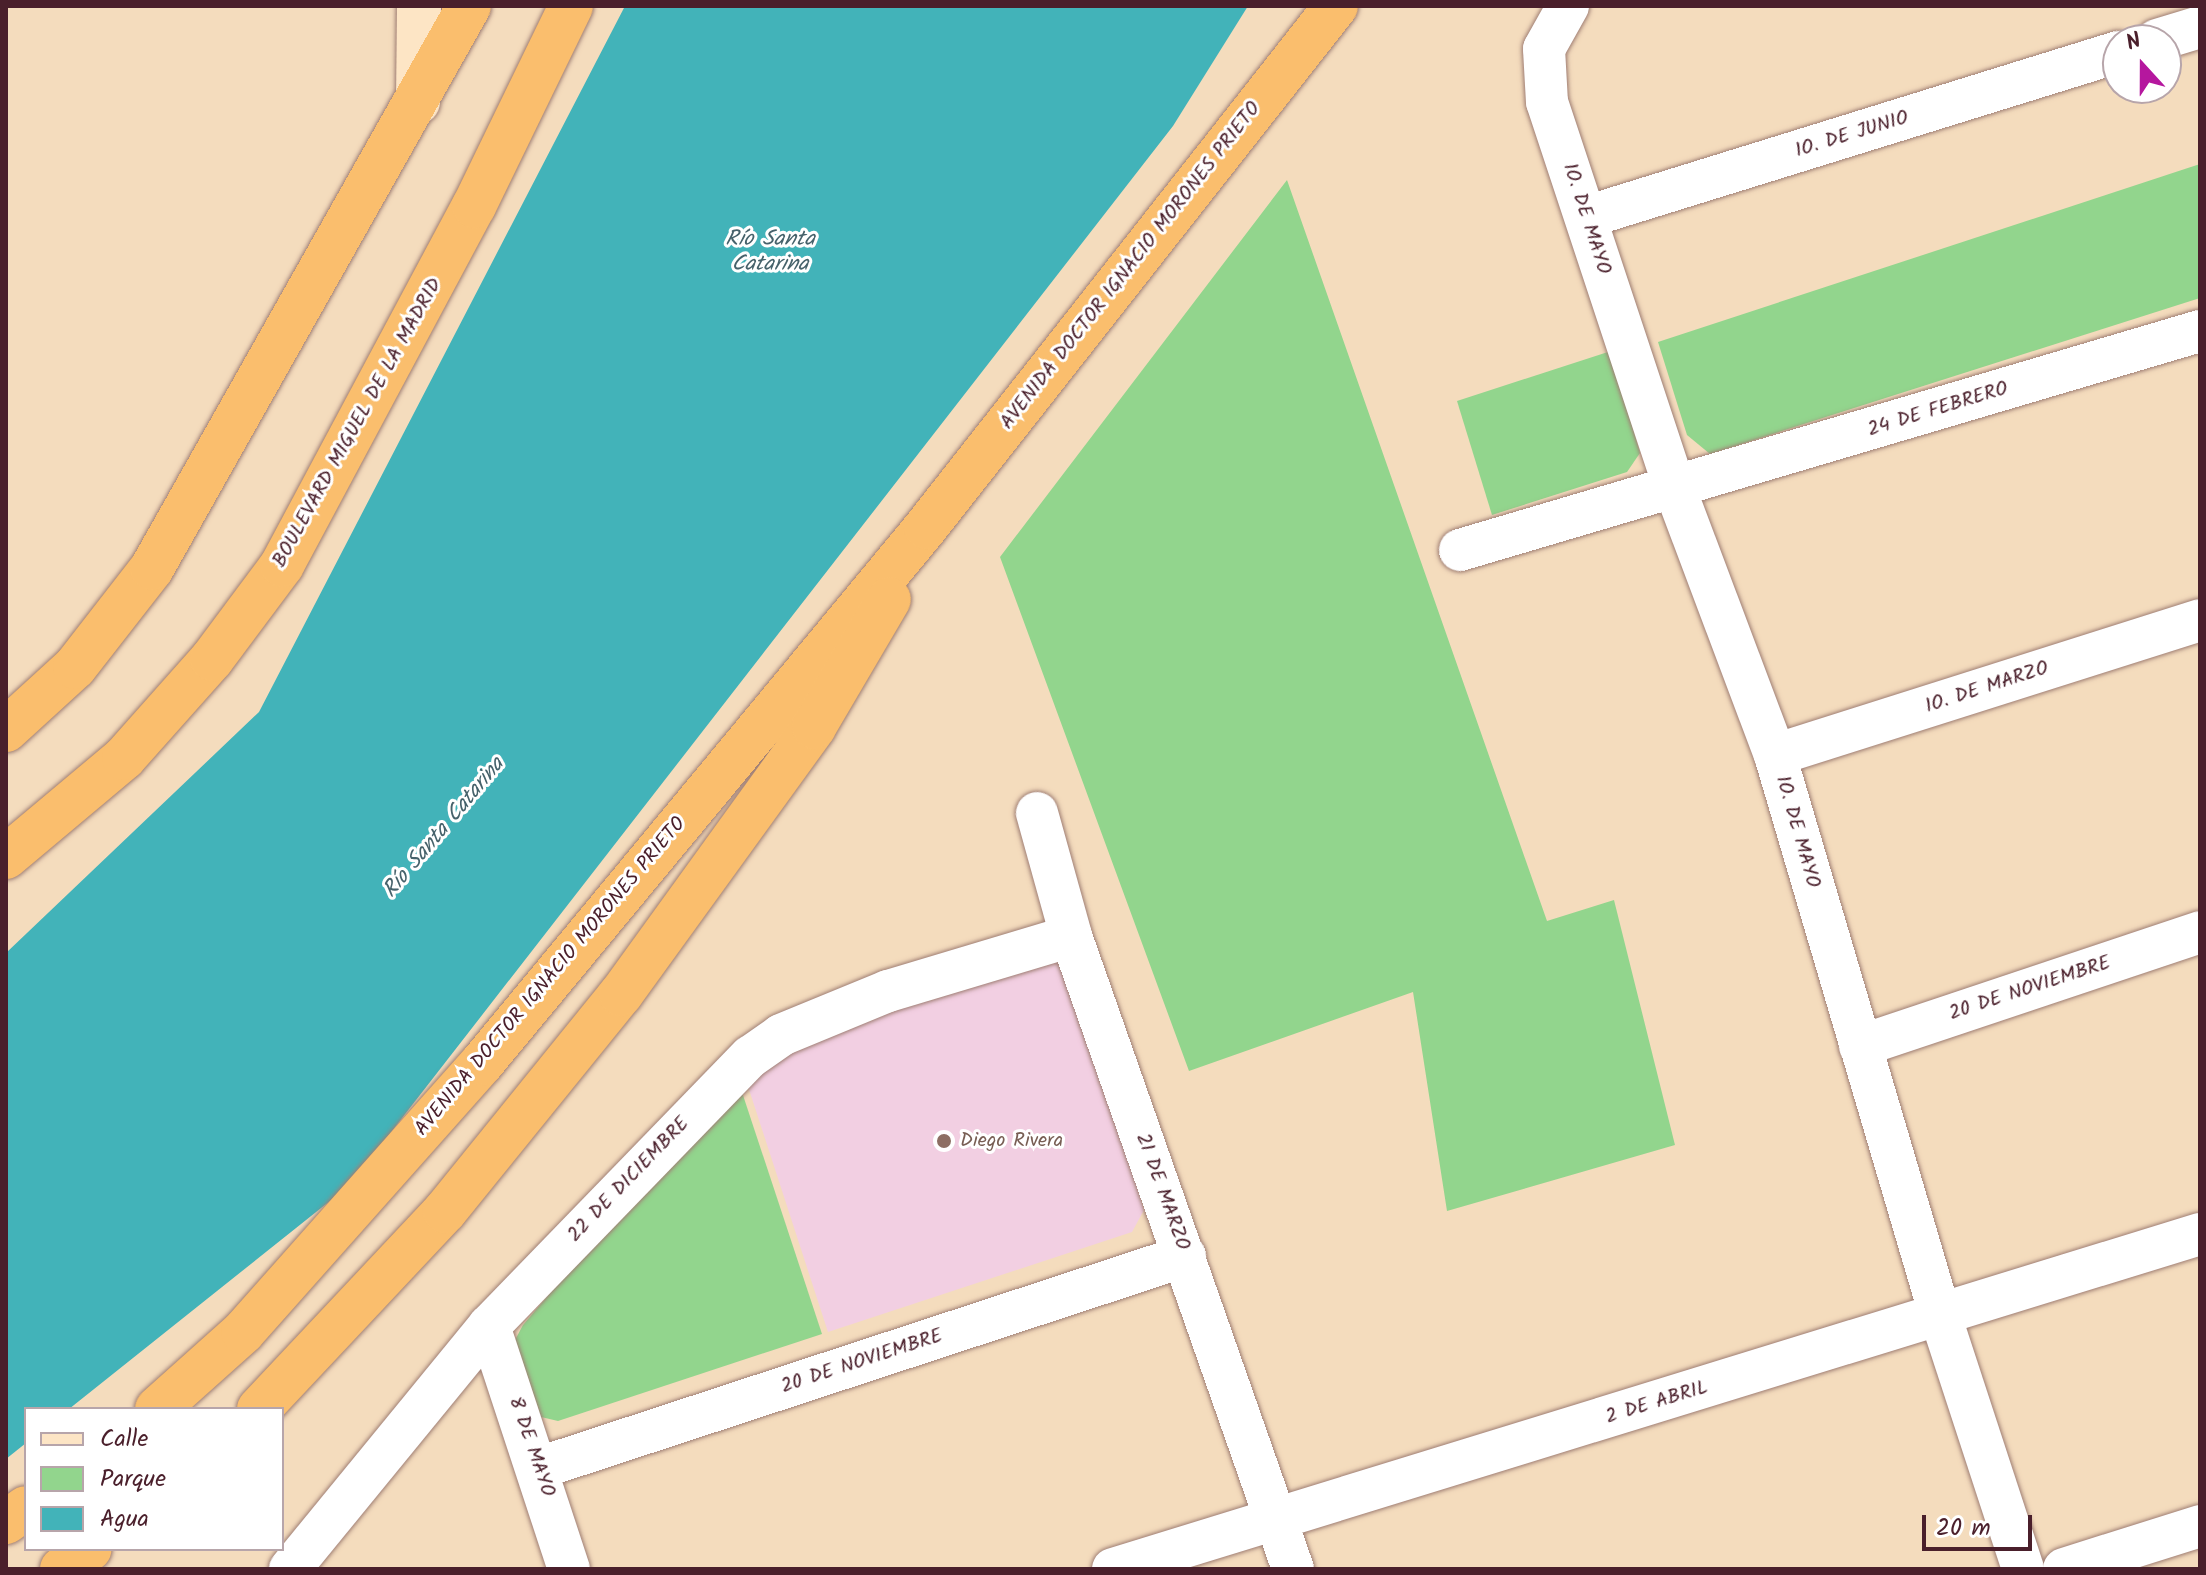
<!DOCTYPE html>
<html>
<head>
<meta charset="utf-8">
<style>
  body { margin:0 }
  #map { position:relative; width:2206px; height:1575px; overflow:hidden; background:#f4dcbd; font-family:Kalam,sans-serif }
  div>[style] { position:absolute }
  [style*='--x'] { left:calc(var(--x)*1px); top:calc(var(--y)*1px); width:calc(var(--w)*1px); rotate:calc(var(--a)*1deg) }
  .built>* { inset:0; background:#f2cfe2 }
  .green>* { inset:0; background:#92d58d }
  .water>* { inset:0; background:#42b3b9 }
  .roads { filter:drop-shadow(0 0 2px #9f7e74) drop-shadow(0 0 2px #9f7e74) }
  .street>* { height:42px; margin:-21px; padding:0 21px; transform-origin:21px; border-radius:21px; background:#fff }
  .secondary>* { height:44px; margin:-22px; padding:0 22px; transform-origin:22px; border-radius:22px; background:#fde5c5 }
  .highway>* { height:44px; margin:-22px; padding:0 22px; transform-origin:22px; border-radius:22px; background:#fabe6d }
  .dots>* { width:22px; height:22px; translate:-50% -50%; box-sizing:border-box; border:4px solid #fff; border-radius:50% }
  span { translate:-50% -50%; white-space:nowrap; text-align:center; line-height:1.15; -webkit-text-stroke:6px #fff; paint-order:stroke }
  .street-label { font-size:20px; color:#4a1f2b }
  .education-label { font-size:20px; color:#785e54 }
  .left { translate:0 -50%; text-align:left }
  .water-label { font-size:22px; color:#46626b; font-style:italic }
  .frame { position:absolute; inset:0; border:8px solid #4a1f2b; pointer-events:none }
  .legend { position:absolute; left:24px; top:1407px; width:260px; height:144px; box-sizing:border-box; background:#fff; border:2px solid #b7a5aa; margin:0; padding:10px 14px; list-style:none; font-size:24px; color:#4a1f2b }
  .legend li { display:flex; align-items:center; gap:16px; height:40px }
  .legend b { width:40px; border:2px solid #b7a5aa }
  .north { position:absolute; left:2102px; top:24px; width:80px; height:80px; box-sizing:border-box; background:#fff; border:2px solid #b7a5aa; border-radius:50%; rotate:339deg; font-size:22px; font-weight:700; line-height:32px; text-align:center; color:#4a1f2b }
  .north::after { content:''; display:block; margin:auto; width:28px; height:36px; background:#b5179e; clip-path:polygon(50% 0,100% 100%,50% 72%,0 100%) }
  .scale { position:absolute; left:1922px; top:1515px; width:110px; height:36px; box-sizing:border-box; border:4px solid #4a1f2b; border-top:0; padding-left:10px; font-size:24px; line-height:28px; white-space:nowrap; color:#4a1f2b; -webkit-text-stroke:6px #fff; paint-order:stroke }
</style>
</head>
<body>
<div id="map">
  <div class="built">
    <i style="clip-path:polygon(1055px 954px,1071px 970px,1144px 1210px,1132px 1232px,828px 1332px,743px 1071px,781px 1046px)"></i>
  </div>
  <div class="green">
    <i style="clip-path:polygon(2200px 164px,2200px 298px,1710px 454px,1687px 435px,1658px 342px)"></i>
    <i style="clip-path:polygon(1287px 180px,1547px 921px,1614px 900px,1675px 1145px,1447px 1211px,1413px 992px,1189px 1071px,1000px 557px)"></i>
    <i style="clip-path:polygon(1611px 351px,1640px 453px,1627px 472px,1492px 515px,1457px 401px)"></i>
    <i style="clip-path:polygon(736px 1074px,822px 1334px,558px 1421px,541px 1417px,515px 1340px,523px 1325px)"></i>
  </div>
  <div class="water">
    <i style="clip-path:polygon(625px 6px,1248px 6px,1173px 126px,350px 1185px,69px 1409px,26px 1409px,26px 1443px,6px 1459px,6px 953px,259px 712px)"></i>
  </div>
  <div class="roads">
    <div class="street">
      <i style="--x:1568;--y:6;--w:49;--a:119.2"></i>
      <i style="--x:1544;--y:49;--w:53;--a:86.8"></i>
      <i style="--x:1547;--y:102;--w:408;--a:71.7"></i>
      <i style="--x:1675;--y:489;--w:284;--a:69.4"></i>
      <i style="--x:1775;--y:755;--w:587;--a:73.57"></i>
      <i style="--x:1941;--y:1318;--w:264;--a:71.9"></i>
      <i style="--x:2157;--y:40;--w:45;--a:-16.8"></i>
      <i style="--x:1586;--y:217;--w:557;--a:-17.23"></i>
      <i style="--x:1460;--y:550;--w:772;--a:-16.49"></i>
      <i style="--x:1775;--y:755;--w:446;--a:-17.6"></i>
      <i style="--x:1037;--y:813;--w:128;--a:74.5"></i>
      <i style="--x:1071;--y:936;--w:671;--a:70.67"></i>
      <i style="--x:1860;--y:1046;--w:359;--a:-18.5"></i>
      <i style="--x:489;--y:1326;--w:256;--a:71.8"></i>
      <i style="--x:539;--y:1468;--w:680;--a:-18.17"></i>
      <i style="--x:290;--y:1569;--w:314;--a:-50.7"></i>
      <i style="--x:489;--y:1326;--w:375;--a:-45.9"></i>
      <i style="--x:750;--y:1057;--w:38;--a:-35"></i>
      <i style="--x:781;--y:1035;--w:116;--a:-22.4"></i>
      <i style="--x:888;--y:991;--w:191;--a:-16.7"></i>
      <i style="--x:1113;--y:1569;--w:1137;--a:-17.13"></i>
      <i style="--x:2064;--y:1569;--w:143;--a:-17.5"></i>
    </div>
    <div class="secondary">
      <i style="--x:418;--y:102;--w:96;--a:-89.4"></i>
    </div>
    <div class="highway">
      <i style="--x:6;--y:730;--w:93;--a:-42.4"></i>
      <i style="--x:75;--y:667;--w:125;--a:-52.1"></i>
      <i style="--x:152;--y:568;--w:645;--a:-60.57"></i>
      <i style="--x:6;--y:857;--w:154;--a:-40"></i>
      <i style="--x:124;--y:758;--w:132;--a:-48.4"></i>
      <i style="--x:212;--y:659;--w:117;--a:-53.3"></i>
      <i style="--x:282;--y:565;--w:407;--a:-61.9"></i>
      <i style="--x:474;--y:206;--w:222;--a:-64.1"></i>
      <i style="--x:157;--y:1409;--w:115;--a:-41.8"></i>
      <i style="--x:243;--y:1332;--w:360;--a:-48.4"></i>
      <i style="--x:482;--y:1063;--w:696;--a:-50.36"></i>
      <i style="--x:926;--y:527;--w:663;--a:-51.8"></i>
      <i style="--x:259;--y:1409;--w:272;--a:-46.8"></i>
      <i style="--x:445;--y:1211;--w:279;--a:-51"></i>
      <i style="--x:621;--y:994;--w:329;--a:-54.1"></i>
      <i style="--x:814;--y:727;--w:148;--a:-59.6"></i>
      <i style="--x:6;--y:1522;--w:24;--a:-35"></i>
      <i style="--x:62;--y:1569;--w:34;--a:-36"></i>
    </div>
  </div>
  <div class="dots">
    <i style="left:944px;top:1141px;background:#8d6e63"></i>
  </div>
  <div class="street-label">
    <span style="left:1852px;top:135px;rotate:-17deg">1O. DE JUNIO</span>
    <span style="left:1586px;top:219px;rotate:72deg">1O. DE MAYO</span>
    <span style="left:1131px;top:266px;rotate:-52deg">AVENIDA DOCTOR IGNACIO MORONES PRIETO</span>
    <span style="left:1938px;top:410px;rotate:-17deg">24 DE FEBRERO</span>
    <span style="left:358px;top:423px;rotate:-61deg">BOULEVARD MIGUEL DE LA MADRID</span>
    <span style="left:1987px;top:688px;rotate:-18deg">1O. DE MARZO</span>
    <span style="left:1797px;top:832px;rotate:74deg">1O. DE MAYO</span>
    <span style="left:551px;top:977px;rotate:-50deg">AVENIDA DOCTOR IGNACIO MORONES PRIETO</span>
    <span style="left:2030px;top:989px;rotate:-18deg">20 DE NOVIEMBRE</span>
    <span style="left:629px;top:1180px;rotate:-46deg">22 DE DICIEMBRE</span>
    <span style="left:1162px;top:1192px;rotate:70deg">21 DE MARZO</span>
    <span style="left:862px;top:1362px;rotate:-18deg">20 DE NOVIEMBRE</span>
    <span style="left:1657px;top:1403px;rotate:-17deg">2 DE ABRIL</span>
    <span style="left:531px;top:1447px;rotate:71deg">8 DE MAYO</span>
  </div>
  <div class="education-label">
    <span class="left" style="left:960px;top:1141px">Diego Rivera</span>
  </div>
  <div class="water-label">
    <span style="left:770px;top:252px">Río Santa<br>Catarina</span>
    <span style="left:444px;top:828px;rotate:-50deg">Río Santa Catarina</span>
  </div>
  <div class="frame"></div>
  <ul class="legend">
  <li><b style="height:10px;background:#fde5c5"></b>Calle</li>
  <li><b style="height:22px;background:#92d58d"></b>Parque</li>
  <li><b style="height:22px;background:#42b3b9"></b>Agua</li>
  </ul>
  <div class="north">N</div>
  <div class="scale">20 m</div>
</div>
</body>
</html>
